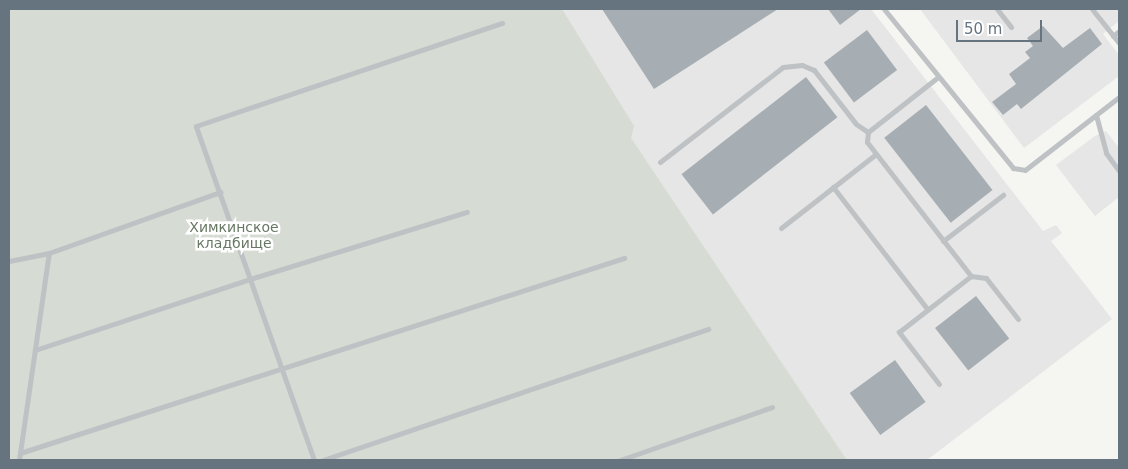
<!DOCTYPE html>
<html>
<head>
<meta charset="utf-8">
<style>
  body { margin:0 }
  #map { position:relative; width:1128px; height:469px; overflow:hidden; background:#f5f5f1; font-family:"DejaVu Sans",sans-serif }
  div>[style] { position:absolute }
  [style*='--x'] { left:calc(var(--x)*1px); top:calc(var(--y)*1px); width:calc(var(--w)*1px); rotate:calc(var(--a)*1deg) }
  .built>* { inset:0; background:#e5e6e5 }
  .green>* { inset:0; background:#d6dbd3 }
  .building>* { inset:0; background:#a7aeb3; transform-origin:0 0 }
  .service>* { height:5px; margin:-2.5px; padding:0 2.5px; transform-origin:2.5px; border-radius:2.5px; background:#bec2c5 }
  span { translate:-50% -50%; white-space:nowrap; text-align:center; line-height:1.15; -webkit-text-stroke:5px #fff; paint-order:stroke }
  .park-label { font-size:14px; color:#687864 }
  .frame { position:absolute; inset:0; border:10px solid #667480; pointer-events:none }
  .scale { position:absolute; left:956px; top:20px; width:86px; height:22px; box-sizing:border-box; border:2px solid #667480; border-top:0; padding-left:6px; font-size:15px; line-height:18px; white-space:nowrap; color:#667480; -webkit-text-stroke:4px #fff; paint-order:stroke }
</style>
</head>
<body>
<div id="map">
  <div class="built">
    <i style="clip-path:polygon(544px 9px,871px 9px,1043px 231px,1056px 225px,1062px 233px,1051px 241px,1112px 319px,927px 460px,847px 460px)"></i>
    <i style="clip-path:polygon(920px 9px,1119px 9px,1119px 21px,1103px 34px,1119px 55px,1119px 76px,1024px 148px)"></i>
    <i style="clip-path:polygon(1106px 131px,1119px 148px,1119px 197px,1095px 216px,1056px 165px,1095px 136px)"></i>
  </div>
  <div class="green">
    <i style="clip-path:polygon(9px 9px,562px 9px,634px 126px,631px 138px,847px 460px,9px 460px)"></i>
  </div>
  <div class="building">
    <i style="clip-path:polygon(602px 9px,778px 9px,654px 89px)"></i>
    <i style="clip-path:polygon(828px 9px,861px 9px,840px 25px)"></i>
    <i style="clip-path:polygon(1043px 26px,1063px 48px,1090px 28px,1102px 44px,1021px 109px,1017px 104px,1003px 115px,992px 102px,1016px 84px,1009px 74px,1030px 58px,1025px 52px,1033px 46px,1027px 38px)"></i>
    <i style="left:867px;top:30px;width:50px;height:54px;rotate:53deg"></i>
    <i style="left:806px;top:77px;width:51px;height:158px;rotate:52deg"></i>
    <i style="left:926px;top:105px;width:108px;height:53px;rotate:52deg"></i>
    <i style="left:976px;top:296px;width:54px;height:52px;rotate:52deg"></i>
    <i style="left:895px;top:360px;width:52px;height:56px;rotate:54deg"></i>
  </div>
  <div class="service">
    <i style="--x:884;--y:9;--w:205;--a:50.9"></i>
    <i style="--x:1013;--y:168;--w:12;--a:9"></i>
    <i style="--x:1025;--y:170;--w:119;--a:-37.8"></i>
    <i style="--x:997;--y:9;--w:23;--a:52"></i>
    <i style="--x:1092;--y:9;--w:43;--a:51.5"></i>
    <i style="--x:1113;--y:36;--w:8;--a:-40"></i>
    <i style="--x:938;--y:77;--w:89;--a:141.8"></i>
    <i style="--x:868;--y:132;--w:10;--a:96"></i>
    <i style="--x:867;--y:142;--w:170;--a:52.2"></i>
    <i style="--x:971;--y:276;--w:15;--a:8"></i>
    <i style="--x:986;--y:278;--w:52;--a:52"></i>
    <i style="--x:1096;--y:115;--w:39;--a:75"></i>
    <i style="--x:1106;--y:153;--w:22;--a:54"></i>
    <i style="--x:660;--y:162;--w:155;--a:-37.7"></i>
    <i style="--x:783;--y:67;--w:19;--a:-6"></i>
    <i style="--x:802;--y:65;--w:13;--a:23"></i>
    <i style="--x:814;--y:70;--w:68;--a:52.1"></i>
    <i style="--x:856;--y:124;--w:14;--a:34"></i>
    <i style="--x:833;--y:187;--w:155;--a:52.3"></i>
    <i style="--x:781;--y:228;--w:120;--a:-37.9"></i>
    <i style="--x:943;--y:241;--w:76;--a:-37.5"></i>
    <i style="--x:9;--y:261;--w:41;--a:-11.3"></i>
    <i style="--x:49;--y:253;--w:182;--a:-19.6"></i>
    <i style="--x:35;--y:350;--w:226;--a:-18.3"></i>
    <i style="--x:250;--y:279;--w:227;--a:-17.2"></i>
    <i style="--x:939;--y:384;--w:66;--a:-127.6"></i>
    <i style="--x:899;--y:332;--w:91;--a:-37.9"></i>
    <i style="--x:20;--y:453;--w:635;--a:-17.89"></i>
    <i style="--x:19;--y:460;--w:209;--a:-81.8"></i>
    <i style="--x:314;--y:460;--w:354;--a:-109.5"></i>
    <i style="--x:196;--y:126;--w:323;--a:-18.6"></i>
    <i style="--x:323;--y:460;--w:407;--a:-18.8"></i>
    <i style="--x:620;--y:460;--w:161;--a:-19.2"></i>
  </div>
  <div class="park-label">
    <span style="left:234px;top:235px">Химкинское<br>кладбище</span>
  </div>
  <div class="frame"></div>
  <div class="scale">50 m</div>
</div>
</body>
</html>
